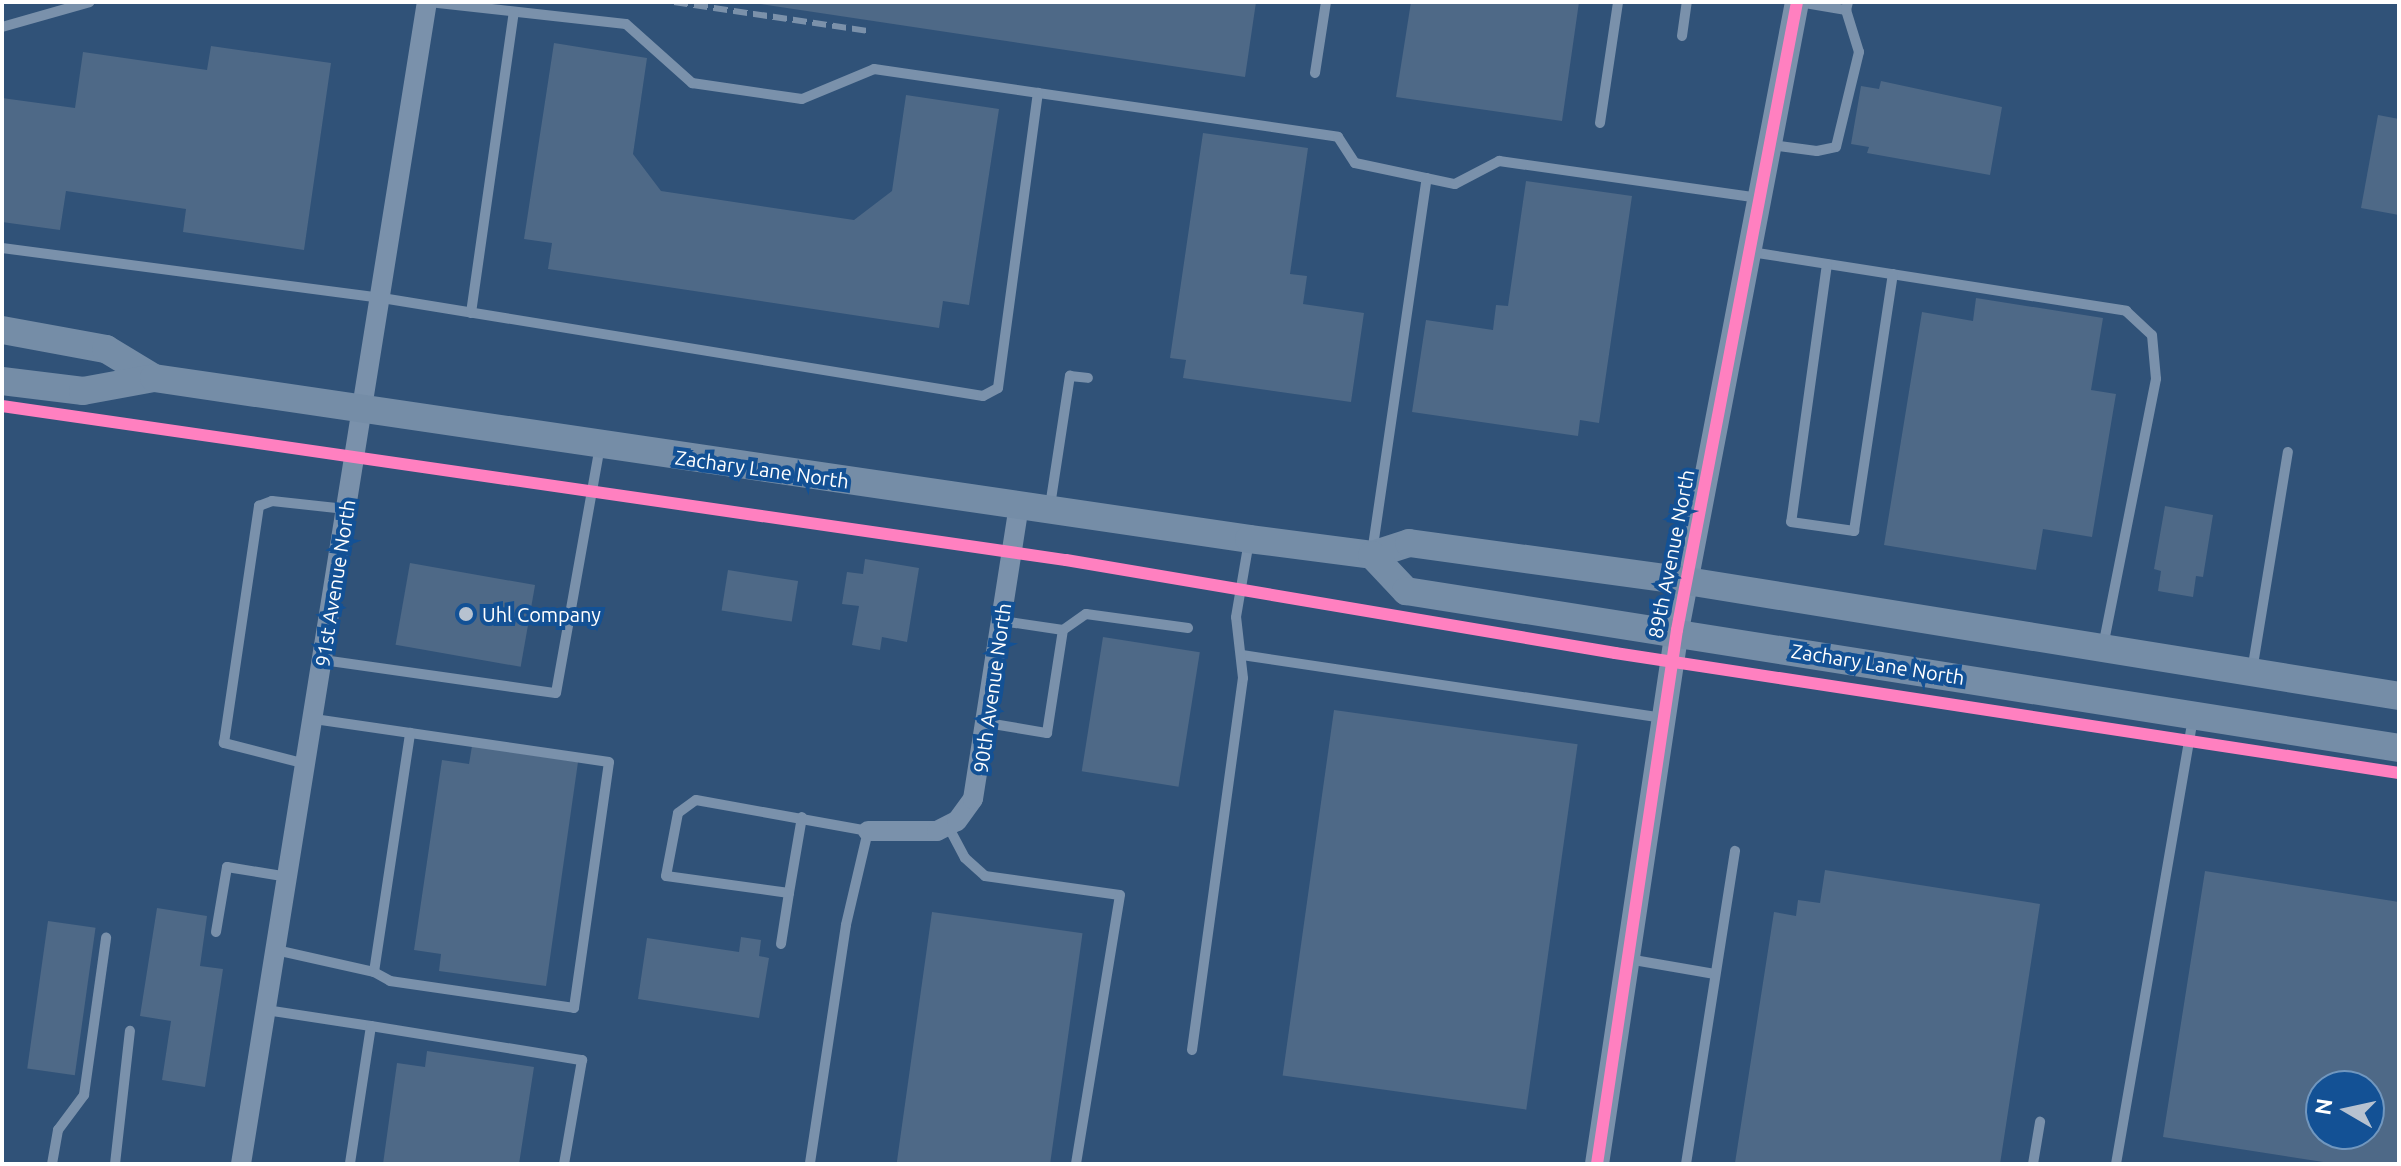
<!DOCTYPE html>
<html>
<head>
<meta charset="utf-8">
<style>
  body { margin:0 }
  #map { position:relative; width:2401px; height:1166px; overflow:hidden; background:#305278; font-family:Ubuntu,sans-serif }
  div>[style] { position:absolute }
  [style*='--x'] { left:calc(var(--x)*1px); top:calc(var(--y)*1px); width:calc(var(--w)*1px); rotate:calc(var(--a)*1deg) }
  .building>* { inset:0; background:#4e6987; transform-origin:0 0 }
  .service>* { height:10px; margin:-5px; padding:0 5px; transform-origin:5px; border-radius:5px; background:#7a91ab }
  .minor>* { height:20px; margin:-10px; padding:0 10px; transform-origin:10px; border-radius:10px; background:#7a91ab }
  .tertiary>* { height:24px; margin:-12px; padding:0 12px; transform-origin:12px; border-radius:12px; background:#7a91ab }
  .secondary>* { height:28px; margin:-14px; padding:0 14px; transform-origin:14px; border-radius:14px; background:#758da7 }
  .rail>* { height:6px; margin-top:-3px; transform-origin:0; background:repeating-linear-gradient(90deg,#7b91aa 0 14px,transparent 0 20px) }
  .cycleway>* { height:12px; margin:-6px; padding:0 6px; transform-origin:6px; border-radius:6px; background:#ff80c0 }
  .dots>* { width:22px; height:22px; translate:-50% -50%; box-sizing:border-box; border:4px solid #135195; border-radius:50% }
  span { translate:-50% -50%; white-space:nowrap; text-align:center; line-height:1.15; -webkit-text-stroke:8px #135195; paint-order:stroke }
  .street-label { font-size:20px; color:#fff }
  .poi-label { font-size:20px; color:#fff }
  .left { translate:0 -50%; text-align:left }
  .frame { position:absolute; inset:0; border:4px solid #fff; pointer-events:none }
  .north { position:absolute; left:2305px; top:1070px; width:80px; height:80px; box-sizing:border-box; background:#135195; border:2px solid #7197bf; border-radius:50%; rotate:279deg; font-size:22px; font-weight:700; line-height:32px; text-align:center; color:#fff }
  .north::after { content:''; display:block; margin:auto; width:28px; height:36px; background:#b7c2d0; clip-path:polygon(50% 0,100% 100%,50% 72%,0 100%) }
</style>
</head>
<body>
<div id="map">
  <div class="building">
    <i style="clip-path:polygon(747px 2px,1256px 2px,1245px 77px)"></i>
    <i style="clip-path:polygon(1411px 2px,1579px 2px,1562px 121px,1396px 97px)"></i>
    <i style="clip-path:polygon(554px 43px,647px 58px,633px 154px,661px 191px,854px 220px,892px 191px,906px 95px,999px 109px,969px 305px,943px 301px,939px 328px,548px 269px,552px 243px,524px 239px)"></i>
    <i style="clip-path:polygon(211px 46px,331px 63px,304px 250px,183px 232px,186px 209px,66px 191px,60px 230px,2px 222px,2px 98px,75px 108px,83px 52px,207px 70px)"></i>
    <i style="clip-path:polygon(1881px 81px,2002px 107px,1990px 175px,1867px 153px,1869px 147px,1851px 144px,1861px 86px,1879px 89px)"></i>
    <i style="clip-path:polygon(2378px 115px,2399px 119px,2399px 215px,2361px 208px)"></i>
    <i style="clip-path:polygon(1203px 133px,1308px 148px,1290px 274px,1307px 276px,1303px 304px,1364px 313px,1351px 402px,1183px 378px,1186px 360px,1170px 358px)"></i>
    <i style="clip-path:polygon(1526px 181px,1632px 196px,1599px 423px,1580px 420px,1578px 436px,1412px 412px,1426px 320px,1493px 330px,1496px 305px,1508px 306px)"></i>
    <i style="clip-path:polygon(1976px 298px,2103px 318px,2091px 390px,2116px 394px,2092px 537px,2043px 529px,2036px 570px,1884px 545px,1922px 312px,1973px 321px)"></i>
    <i style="clip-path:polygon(2165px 506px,2213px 515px,2203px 577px,2196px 576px,2193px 597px,2158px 591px,2161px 571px,2154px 569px)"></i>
    <i style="clip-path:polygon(865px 559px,919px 568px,907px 642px,882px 637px,880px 650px,852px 645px,859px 606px,842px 604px,847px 572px,863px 574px)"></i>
    <i style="left:410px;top:563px;width:127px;height:83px;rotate:10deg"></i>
    <i style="left:728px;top:570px;width:71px;height:41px;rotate:9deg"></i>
    <i style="left:1103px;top:637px;width:98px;height:136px;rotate:9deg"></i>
    <i style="left:1334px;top:710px;width:246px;height:369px;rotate:8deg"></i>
    <i style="clip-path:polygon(472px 746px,578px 762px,546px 986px,439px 971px,441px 954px,414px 950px,442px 760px,469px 764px)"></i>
    <i style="clip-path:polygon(1825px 870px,2040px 904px,2000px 1164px,1735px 1163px,1774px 912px,1796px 916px,1798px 900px,1820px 903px)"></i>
    <i style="clip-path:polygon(evenodd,2205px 871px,2399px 902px,2399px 1164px,2336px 1164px,2163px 1137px,2205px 871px,2321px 1086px,2369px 1086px,2369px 1134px,2321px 1134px,2321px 1086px)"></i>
    <i style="clip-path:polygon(157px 908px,207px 916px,200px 966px,223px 969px,205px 1087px,162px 1080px,171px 1021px,140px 1016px)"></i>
    <i style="left:932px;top:912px;width:152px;height:255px;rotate:8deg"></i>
    <i style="left:48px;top:921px;width:48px;height:149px;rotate:8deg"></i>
    <i style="clip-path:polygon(741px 937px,761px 940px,759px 956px,769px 958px,759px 1018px,638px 999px,647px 938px,739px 952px)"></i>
    <i style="clip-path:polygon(427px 1051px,534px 1067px,519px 1164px,383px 1164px,397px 1063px,425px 1067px)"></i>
  </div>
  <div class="service">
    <i style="--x:429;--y:2;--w:198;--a:6.4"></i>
    <i style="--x:626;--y:24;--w:89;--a:41.8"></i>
    <i style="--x:692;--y:83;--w:111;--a:8.3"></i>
    <i style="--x:802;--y:99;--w:78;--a:-22.6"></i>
    <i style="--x:874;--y:69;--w:469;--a:8.3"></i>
    <i style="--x:1338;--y:137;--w:31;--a:57"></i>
    <i style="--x:1355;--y:163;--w:102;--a:11.9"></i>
    <i style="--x:1455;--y:184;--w:50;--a:-27.6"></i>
    <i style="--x:1499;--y:161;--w:263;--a:8.1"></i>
    <i style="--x:1799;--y:2;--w:48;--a:9.7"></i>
    <i style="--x:1846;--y:10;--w:8;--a:-76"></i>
    <i style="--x:2;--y:27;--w:91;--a:-15.9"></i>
    <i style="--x:1682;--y:36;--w:34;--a:-82"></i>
    <i style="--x:1315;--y:73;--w:72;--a:-81.2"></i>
    <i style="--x:1600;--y:123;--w:122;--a:-81.5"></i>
    <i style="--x:1771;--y:145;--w:46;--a:7.4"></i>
    <i style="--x:1817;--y:151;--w:19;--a:-12"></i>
    <i style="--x:1836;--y:147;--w:98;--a:-76.4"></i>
    <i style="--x:1859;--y:52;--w:44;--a:-107.2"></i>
    <i style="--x:2;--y:248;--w:383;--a:7.5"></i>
    <i style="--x:382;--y:298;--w:609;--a:9.26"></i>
    <i style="--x:983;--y:396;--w:17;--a:-28"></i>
    <i style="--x:998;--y:388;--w:298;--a:-82.3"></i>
    <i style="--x:1751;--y:252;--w:380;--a:8.9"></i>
    <i style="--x:2126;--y:311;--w:35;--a:43"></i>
    <i style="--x:2152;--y:335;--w:44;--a:84.8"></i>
    <i style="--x:2156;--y:379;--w:273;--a:101.2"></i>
    <i style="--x:1827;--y:264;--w:260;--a:97.9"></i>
    <i style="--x:1791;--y:522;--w:64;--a:8.1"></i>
    <i style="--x:1854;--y:531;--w:260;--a:-81.4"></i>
    <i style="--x:471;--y:313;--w:304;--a:-81.9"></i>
    <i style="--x:1050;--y:506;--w:132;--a:-81.3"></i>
    <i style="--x:1070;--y:376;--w:18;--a:6"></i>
    <i style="--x:1372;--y:553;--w:379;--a:-81.7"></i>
    <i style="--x:1063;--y:630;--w:28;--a:-35"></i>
    <i style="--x:1086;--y:614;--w:103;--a:7.8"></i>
    <i style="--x:1242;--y:655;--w:426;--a:8.5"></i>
    <i style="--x:323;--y:660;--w:235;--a:8.1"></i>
    <i style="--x:556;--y:693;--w:251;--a:-79.9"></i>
    <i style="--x:2252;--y:671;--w:222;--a:-80.7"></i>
    <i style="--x:987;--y:723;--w:61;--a:9.5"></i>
    <i style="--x:1047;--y:733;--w:104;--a:-81.2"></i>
    <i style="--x:1063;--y:630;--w:62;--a:-171.6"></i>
    <i style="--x:306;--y:764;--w:85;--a:-165.6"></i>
    <i style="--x:224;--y:743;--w:240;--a:-81.6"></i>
    <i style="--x:259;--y:506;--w:14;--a:-21"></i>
    <i style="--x:272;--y:501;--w:74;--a:6.2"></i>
    <i style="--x:948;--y:826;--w:36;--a:62"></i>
    <i style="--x:965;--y:858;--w:27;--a:42"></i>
    <i style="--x:985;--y:876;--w:136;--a:8"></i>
    <i style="--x:1120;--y:895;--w:273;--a:99.3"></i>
    <i style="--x:789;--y:893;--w:77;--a:-80.3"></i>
    <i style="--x:216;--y:932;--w:66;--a:-80.4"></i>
    <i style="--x:227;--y:867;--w:62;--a:9.3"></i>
    <i style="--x:781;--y:944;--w:52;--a:-81.1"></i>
    <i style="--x:789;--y:893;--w:124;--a:-172.1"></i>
    <i style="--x:666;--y:876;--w:64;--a:-79.2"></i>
    <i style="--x:678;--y:813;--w:22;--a:-36"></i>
    <i style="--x:696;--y:800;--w:175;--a:10.2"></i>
    <i style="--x:868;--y:831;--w:97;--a:103.2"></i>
    <i style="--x:846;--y:925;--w:242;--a:98.6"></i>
    <i style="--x:276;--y:950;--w:100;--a:12.7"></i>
    <i style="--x:374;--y:972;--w:18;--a:29"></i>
    <i style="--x:390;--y:981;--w:186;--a:8.3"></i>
    <i style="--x:574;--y:1008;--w:248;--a:-81.9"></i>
    <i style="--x:609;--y:762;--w:298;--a:-171.7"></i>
    <i style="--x:1628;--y:959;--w:88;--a:9.8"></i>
    <i style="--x:374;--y:972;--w:242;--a:-81.4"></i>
    <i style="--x:266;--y:1010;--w:106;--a:8.7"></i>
    <i style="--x:371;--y:1026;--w:140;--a:98.7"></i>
    <i style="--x:371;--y:1026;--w:214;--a:9.2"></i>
    <i style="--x:582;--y:1060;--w:106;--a:99.8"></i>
    <i style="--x:1192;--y:1050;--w:375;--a:-82.2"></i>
    <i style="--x:1243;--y:678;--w:61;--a:-96.5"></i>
    <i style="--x:1236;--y:617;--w:77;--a:-80.3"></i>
    <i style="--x:52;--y:1164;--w:35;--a:-80"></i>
    <i style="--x:58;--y:1130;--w:44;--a:-53.4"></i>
    <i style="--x:84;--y:1095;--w:159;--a:-82"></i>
    <i style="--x:115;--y:1164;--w:134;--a:-83.6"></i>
    <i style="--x:1686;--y:1164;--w:317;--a:-81.1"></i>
    <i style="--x:2033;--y:1164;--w:43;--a:-80.5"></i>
    <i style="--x:2116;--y:1164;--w:454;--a:-80.2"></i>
  </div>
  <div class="minor">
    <i style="--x:868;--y:831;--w:69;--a:0"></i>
    <i style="--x:937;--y:831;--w:22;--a:-27"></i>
    <i style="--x:957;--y:821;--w:27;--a:-54"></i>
    <i style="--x:973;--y:799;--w:297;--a:-81.1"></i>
    <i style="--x:241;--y:1164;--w:1177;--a:-80.91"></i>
  </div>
  <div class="tertiary">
    <i style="--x:1597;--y:1164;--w:540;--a:-81.48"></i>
    <i style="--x:1677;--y:630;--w:639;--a:-79.18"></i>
  </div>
  <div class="secondary">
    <i style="--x:2;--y:330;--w:106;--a:10.4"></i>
    <i style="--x:106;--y:349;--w:56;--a:31.1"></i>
    <i style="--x:2;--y:381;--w:82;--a:7"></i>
    <i style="--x:83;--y:391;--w:72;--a:-10.4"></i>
    <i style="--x:154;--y:378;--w:1107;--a:8.36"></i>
    <i style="--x:1249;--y:539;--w:124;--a:7.4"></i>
    <i style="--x:1372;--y:555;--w:39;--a:-18"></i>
    <i style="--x:1409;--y:543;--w:281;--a:7.8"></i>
    <i style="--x:1687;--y:581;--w:721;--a:9.17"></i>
    <i style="--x:1372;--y:555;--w:50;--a:46.6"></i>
    <i style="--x:1406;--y:591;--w:1005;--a:8.98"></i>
  </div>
  <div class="rail">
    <i style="--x:674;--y:2;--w:197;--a:8.5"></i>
  </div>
  <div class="cycleway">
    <i style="--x:2;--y:406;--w:1075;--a:8.24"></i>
    <i style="--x:1066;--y:560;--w:557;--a:9.61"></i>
    <i style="--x:1615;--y:653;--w:793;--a:8.7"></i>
    <i style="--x:1597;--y:1164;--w:540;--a:-81.48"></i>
    <i style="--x:1677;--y:630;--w:639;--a:-79.18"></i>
  </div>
  <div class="dots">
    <i style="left:466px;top:614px;background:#b7c2d0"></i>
  </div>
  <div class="street-label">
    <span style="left:762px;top:469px;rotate:8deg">Zachary Lane North</span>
    <span style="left:1671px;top:554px;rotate:-79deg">89th Avenue North</span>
    <span style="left:335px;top:583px;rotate:-81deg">91st Avenue North</span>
    <span style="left:1878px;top:664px;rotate:9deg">Zachary Lane North</span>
    <span style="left:992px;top:688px;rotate:-82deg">90th Avenue North</span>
  </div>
  <div class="poi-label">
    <span class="left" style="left:482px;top:614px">Uhl Company</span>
  </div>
  <div class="frame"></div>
  <div class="north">N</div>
</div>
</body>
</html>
